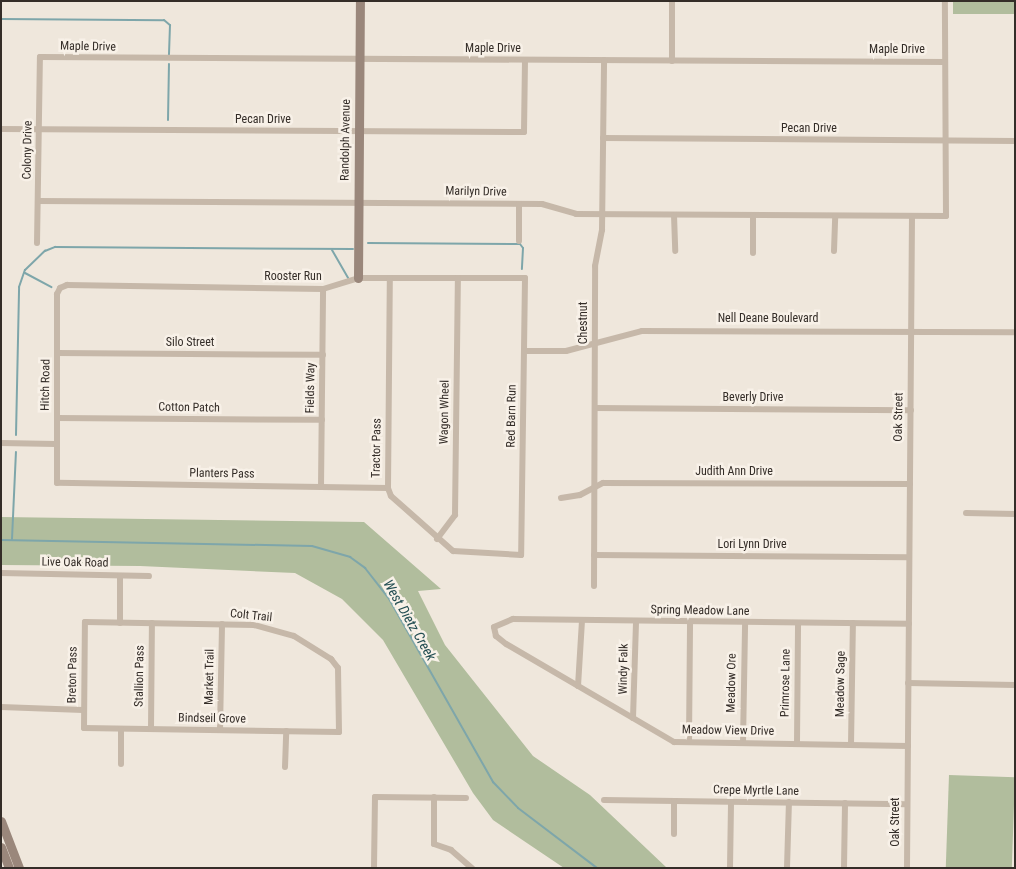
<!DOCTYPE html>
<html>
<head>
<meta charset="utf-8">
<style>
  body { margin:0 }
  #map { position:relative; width:1016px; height:869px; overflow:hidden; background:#efe7dc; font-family:"Roboto Condensed",sans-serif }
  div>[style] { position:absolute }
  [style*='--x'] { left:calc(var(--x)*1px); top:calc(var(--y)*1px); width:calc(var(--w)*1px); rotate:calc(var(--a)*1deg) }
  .green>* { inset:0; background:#b1bd9d; transform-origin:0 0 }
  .stream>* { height:2px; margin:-1px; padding:0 1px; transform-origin:1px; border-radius:1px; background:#7ea6aa }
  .street>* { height:6px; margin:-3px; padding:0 3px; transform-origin:3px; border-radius:3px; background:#c6b8a9 }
  .secondary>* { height:9px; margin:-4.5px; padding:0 4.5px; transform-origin:4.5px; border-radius:4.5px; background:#9a877b }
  span { translate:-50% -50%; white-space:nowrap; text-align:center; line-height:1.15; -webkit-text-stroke:5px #f8f1e8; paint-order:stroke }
  .street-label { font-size:12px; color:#342d28 }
  .water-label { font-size:14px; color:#224d52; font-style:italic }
  .frame { position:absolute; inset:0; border:2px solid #342d28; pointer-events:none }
</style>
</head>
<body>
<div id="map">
  <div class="green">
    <i style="left:953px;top:1px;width:62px;height:13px"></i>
    <i style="clip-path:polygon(1px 517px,364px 522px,441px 589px,418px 591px,445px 645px,533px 756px,590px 795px,667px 868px,564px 868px,493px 820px,473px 793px,383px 640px,342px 599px,295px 573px,140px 566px,1px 565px)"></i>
    <i style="left:949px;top:775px;width:66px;height:93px;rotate:2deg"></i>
  </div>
  <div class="stream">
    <i style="--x:1;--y:19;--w:163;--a:0.4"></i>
    <i style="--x:164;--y:20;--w:8;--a:40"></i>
    <i style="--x:170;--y:25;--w:30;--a:92"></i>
    <i style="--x:168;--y:120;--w:56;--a:-89"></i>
    <i style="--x:368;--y:243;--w:152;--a:0.4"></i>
    <i style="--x:520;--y:244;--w:5;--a:53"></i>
    <i style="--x:523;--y:248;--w:21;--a:93"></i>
    <i style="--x:332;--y:250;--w:32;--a:60"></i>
    <i style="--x:25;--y:273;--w:30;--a:28"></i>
    <i style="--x:16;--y:435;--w:148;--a:-88.8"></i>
    <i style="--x:19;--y:287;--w:18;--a:-71"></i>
    <i style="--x:25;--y:270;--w:28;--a:-44"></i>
    <i style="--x:45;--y:251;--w:11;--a:-22"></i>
    <i style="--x:55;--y:247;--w:298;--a:0.4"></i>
    <i style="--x:12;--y:539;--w:87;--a:-87.4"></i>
    <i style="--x:1;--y:540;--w:311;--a:1.1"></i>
    <i style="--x:312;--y:546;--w:40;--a:16"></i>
    <i style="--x:350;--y:557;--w:19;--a:36"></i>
    <i style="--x:365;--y:568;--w:37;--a:52"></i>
    <i style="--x:388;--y:597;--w:213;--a:60.4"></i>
    <i style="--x:493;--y:782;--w:36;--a:46"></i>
    <i style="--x:518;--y:808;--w:99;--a:37.2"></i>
  </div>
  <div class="street">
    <i style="--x:672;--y:61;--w:60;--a:-90"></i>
    <i style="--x:1;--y:129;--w:523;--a:0.33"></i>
    <i style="--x:524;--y:132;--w:72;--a:-89.2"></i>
    <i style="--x:603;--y:138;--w:412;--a:0.4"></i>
    <i style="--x:38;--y:201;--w:504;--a:0.34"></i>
    <i style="--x:542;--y:204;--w:35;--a:16"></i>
    <i style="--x:576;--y:214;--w:370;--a:0.3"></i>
    <i style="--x:946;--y:216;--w:215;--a:-90.3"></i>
    <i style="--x:674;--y:215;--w:36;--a:88"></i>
    <i style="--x:519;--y:241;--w:37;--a:-90"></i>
    <i style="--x:37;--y:243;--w:186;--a:-89.1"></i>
    <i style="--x:40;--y:57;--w:905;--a:0.32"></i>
    <i style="--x:834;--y:251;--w:35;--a:-88"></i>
    <i style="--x:753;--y:253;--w:37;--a:-90"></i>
    <i style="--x:524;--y:351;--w:42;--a:0"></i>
    <i style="--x:566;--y:351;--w:79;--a:-14.7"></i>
    <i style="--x:642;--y:331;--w:373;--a:0.2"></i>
    <i style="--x:57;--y:353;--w:266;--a:0.4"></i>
    <i style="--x:595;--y:408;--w:316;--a:0.4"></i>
    <i style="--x:57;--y:418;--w:265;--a:0.4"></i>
    <i style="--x:1;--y:443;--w:55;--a:1"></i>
    <i style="--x:321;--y:487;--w:198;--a:-89.4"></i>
    <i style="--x:388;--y:488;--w:331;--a:-179.1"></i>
    <i style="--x:57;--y:483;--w:189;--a:-90"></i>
    <i style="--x:57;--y:294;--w:7;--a:-63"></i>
    <i style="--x:60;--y:288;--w:8;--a:-23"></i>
    <i style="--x:67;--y:285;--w:256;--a:0.9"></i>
    <i style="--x:323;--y:289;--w:37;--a:-17"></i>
    <i style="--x:358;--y:278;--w:167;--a:0"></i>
    <i style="--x:525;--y:278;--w:277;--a:90.8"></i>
    <i style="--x:521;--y:555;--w:68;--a:-176.6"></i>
    <i style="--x:453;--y:551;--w:83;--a:-138.4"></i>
    <i style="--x:391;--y:496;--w:9;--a:-111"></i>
    <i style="--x:388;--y:488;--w:210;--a:-89.5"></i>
    <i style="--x:561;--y:498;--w:19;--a:-9"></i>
    <i style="--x:580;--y:495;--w:26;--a:-28"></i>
    <i style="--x:603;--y:483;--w:307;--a:0.2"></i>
    <i style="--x:966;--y:513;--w:49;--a:1.2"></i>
    <i style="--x:437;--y:539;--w:30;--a:-53"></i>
    <i style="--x:455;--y:515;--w:237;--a:-89.3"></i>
    <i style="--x:594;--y:555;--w:315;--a:0.4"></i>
    <i style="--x:1;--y:573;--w:148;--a:1.2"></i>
    <i style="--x:594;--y:586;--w:320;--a:-89.8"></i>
    <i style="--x:595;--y:266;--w:37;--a:-79"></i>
    <i style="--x:602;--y:230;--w:170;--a:-89.3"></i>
    <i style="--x:85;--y:622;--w:169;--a:1"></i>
    <i style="--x:254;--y:625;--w:41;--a:15.4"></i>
    <i style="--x:294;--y:636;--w:44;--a:31.9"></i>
    <i style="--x:331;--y:659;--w:11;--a:52"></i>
    <i style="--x:338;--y:668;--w:64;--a:89.1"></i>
    <i style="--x:339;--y:732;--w:255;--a:-179.1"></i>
    <i style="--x:84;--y:728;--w:106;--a:-89.5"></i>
    <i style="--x:120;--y:623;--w:47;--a:-90"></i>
    <i style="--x:908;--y:683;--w:107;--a:1.1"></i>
    <i style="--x:578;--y:686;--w:65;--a:-86.5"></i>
    <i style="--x:1;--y:707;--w:82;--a:2.1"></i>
    <i style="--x:633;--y:718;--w:97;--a:-88.2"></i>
    <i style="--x:151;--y:729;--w:106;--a:-89.5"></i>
    <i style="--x:220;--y:730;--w:106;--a:-88.9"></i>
    <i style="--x:689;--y:742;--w:120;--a:-89.5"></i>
    <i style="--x:743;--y:743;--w:120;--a:-89"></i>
    <i style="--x:797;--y:743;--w:120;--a:-89.5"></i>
    <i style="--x:851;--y:745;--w:122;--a:-89.1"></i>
    <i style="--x:908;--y:746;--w:234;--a:-179"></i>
    <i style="--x:674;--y:742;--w:194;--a:-149.7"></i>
    <i style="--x:506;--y:644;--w:13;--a:-141"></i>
    <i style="--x:496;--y:636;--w:9;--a:-103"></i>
    <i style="--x:494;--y:627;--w:21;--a:-23"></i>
    <i style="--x:513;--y:619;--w:396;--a:0.7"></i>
    <i style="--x:121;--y:764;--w:35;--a:-90"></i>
    <i style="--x:285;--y:767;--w:36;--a:-88"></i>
    <i style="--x:434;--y:797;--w:47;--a:90"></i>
    <i style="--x:434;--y:844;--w:18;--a:19"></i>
    <i style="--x:451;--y:850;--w:28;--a:41"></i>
    <i style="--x:604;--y:800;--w:303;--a:0.8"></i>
    <i style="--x:674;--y:801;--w:33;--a:90"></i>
    <i style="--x:374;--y:868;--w:71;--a:-89.2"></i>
    <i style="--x:375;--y:797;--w:91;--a:0.6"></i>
    <i style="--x:730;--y:868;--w:66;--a:-89.1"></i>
    <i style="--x:787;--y:868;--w:66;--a:-88.3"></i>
    <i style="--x:844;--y:868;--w:65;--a:-89.1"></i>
    <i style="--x:907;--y:868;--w:652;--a:-89.56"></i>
  </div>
  <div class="secondary">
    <i style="--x:358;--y:278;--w:277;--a:-89.6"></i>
    <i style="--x:1;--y:821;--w:50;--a:69"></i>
    <i style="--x:1;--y:847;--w:22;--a:69"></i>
  </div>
  <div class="street-label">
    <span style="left:88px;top:47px;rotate:1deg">Maple Drive</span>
    <span style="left:493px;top:49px">Maple Drive</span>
    <span style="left:897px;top:50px">Maple Drive</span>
    <span style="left:263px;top:120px">Pecan Drive</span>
    <span style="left:809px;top:129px">Pecan Drive</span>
    <span style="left:346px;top:140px;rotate:-89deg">Randolph Avenue</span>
    <span style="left:28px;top:150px;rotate:-89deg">Colony Drive</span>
    <span style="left:476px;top:192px;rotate:1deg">Marilyn Drive</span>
    <span style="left:293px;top:277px">Rooster Run</span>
    <span style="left:768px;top:319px">Nell Deane Boulevard</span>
    <span style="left:584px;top:323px;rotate:-90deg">Chestnut</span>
    <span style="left:190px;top:343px">Silo Street</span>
    <span style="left:46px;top:385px;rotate:-89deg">Hitch Road</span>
    <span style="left:311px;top:388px;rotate:-89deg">Fields Way</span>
    <span style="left:753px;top:398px">Beverly Drive</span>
    <span style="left:189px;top:408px;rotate:1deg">Cotton Patch</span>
    <span style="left:445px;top:412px;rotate:-89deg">Wagon Wheel</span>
    <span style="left:512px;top:416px;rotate:-89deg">Red Barn Run</span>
    <span style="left:899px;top:417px;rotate:-89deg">Oak Street</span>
    <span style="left:377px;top:448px;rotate:-89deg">Tractor Pass</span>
    <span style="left:734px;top:472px">Judith Ann Drive</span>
    <span style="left:222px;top:474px;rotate:1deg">Planters Pass</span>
    <span style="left:752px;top:545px">Lori Lynn Drive</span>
    <span style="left:75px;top:563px;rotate:1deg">Live Oak Road</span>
    <span style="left:700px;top:611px;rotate:1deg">Spring Meadow Lane</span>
    <span style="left:251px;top:616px;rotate:6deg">Colt Trail</span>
    <span style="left:624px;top:669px;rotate:-89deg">Windy Falk</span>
    <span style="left:73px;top:675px;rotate:-89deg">Breton Pass</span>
    <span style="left:140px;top:676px;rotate:-89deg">Stallion Pass</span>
    <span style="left:210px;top:677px;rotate:-89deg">Market Trail</span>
    <span style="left:732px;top:683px;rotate:-89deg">Meadow Ore</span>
    <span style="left:786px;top:683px;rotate:-89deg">Primrose Lane</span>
    <span style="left:841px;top:684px;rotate:-89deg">Meadow Sage</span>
    <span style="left:212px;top:719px;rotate:1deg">Bindseil Grove</span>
    <span style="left:728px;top:731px;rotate:1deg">Meadow View Drive</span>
    <span style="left:756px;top:791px;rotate:1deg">Crepe Myrtle Lane</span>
    <span style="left:896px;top:822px;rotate:-90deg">Oak Street</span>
  </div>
  <div class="water-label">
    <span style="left:410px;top:620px;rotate:60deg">West Dietz Creek</span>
  </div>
  <div class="frame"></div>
</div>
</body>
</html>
